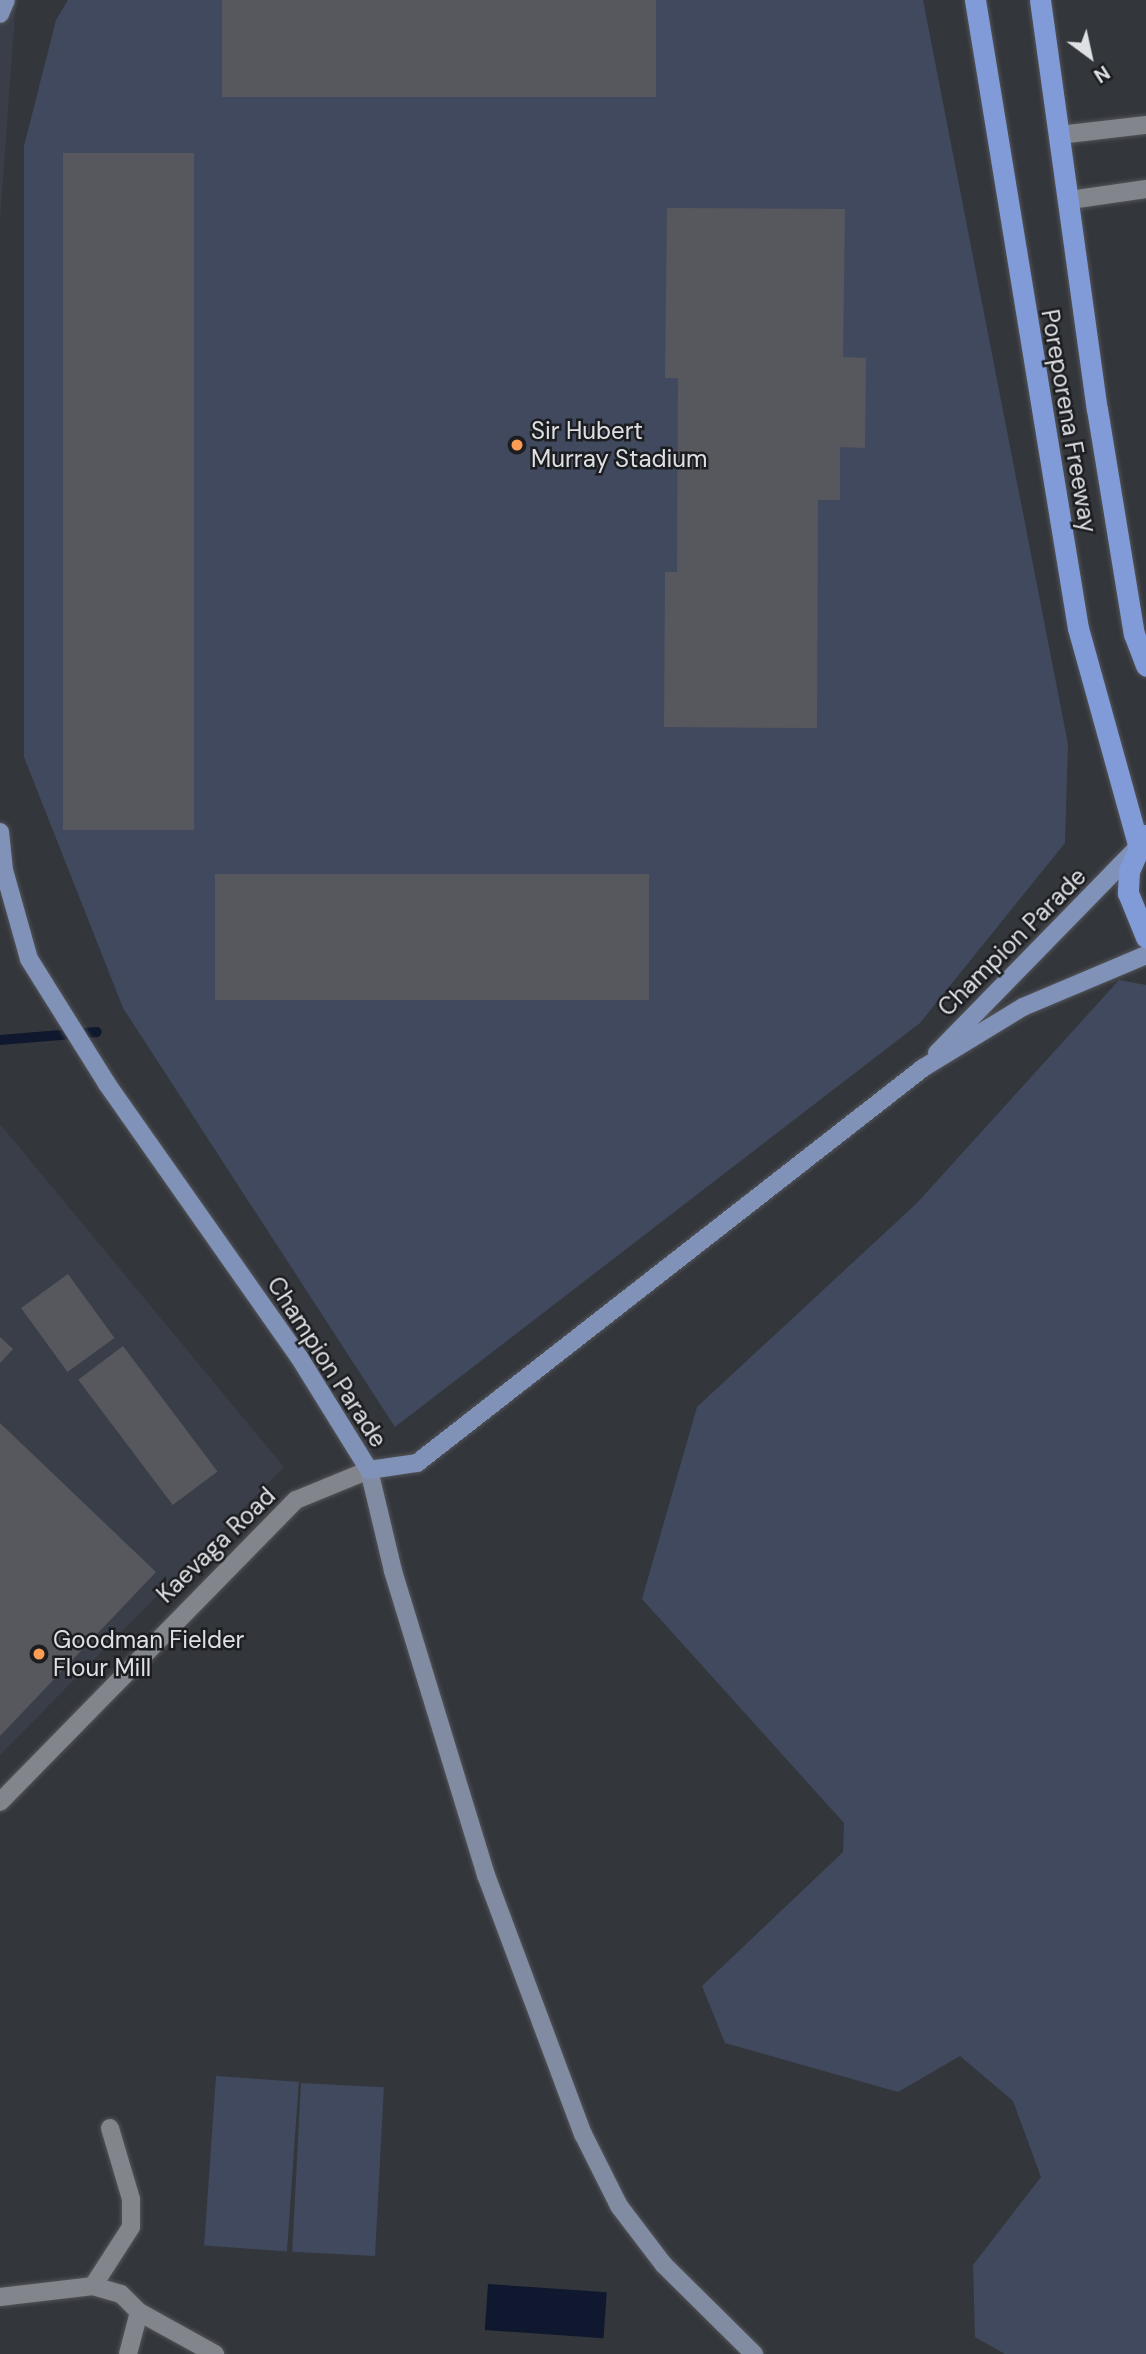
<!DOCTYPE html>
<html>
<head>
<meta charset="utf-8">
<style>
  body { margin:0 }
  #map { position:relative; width:1146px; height:2354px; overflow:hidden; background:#33363b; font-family:"DM Sans",sans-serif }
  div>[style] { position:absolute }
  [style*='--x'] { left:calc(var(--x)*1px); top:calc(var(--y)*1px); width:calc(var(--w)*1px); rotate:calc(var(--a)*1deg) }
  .built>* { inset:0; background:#393e49 }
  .green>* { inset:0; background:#40495d; transform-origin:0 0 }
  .water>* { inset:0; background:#0f182e; transform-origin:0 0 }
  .stream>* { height:10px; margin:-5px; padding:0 5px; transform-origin:5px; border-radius:5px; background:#0f182e }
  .building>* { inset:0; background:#56585e; transform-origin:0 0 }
  .roads { filter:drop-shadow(0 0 2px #525458) drop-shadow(0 0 2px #525458) }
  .lane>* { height:18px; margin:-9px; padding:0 9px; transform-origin:9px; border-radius:9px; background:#82858b }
  .street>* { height:18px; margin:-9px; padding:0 9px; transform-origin:9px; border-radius:9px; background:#82858b }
  .secondary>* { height:18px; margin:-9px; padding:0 9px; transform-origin:9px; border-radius:9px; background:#818ca2 }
  .primary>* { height:18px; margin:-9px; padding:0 9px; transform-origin:9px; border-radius:9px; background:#8192b9 }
  .highway>* { height:21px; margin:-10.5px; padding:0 10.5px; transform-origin:10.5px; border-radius:10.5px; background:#809bd7 }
  .dots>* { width:19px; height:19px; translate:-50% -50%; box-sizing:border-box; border:4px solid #1c1d20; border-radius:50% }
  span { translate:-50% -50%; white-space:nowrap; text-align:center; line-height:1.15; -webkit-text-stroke:5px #1c1d20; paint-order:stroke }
  .street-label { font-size:24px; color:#dee0e3 }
  .poi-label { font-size:24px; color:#dee0e3 }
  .left { translate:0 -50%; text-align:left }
  .north { position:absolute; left:1055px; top:21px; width:70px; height:70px; -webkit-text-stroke:5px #1c1d20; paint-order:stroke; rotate:147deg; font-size:19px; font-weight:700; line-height:28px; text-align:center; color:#dee0e3 }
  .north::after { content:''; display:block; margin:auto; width:24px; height:32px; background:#dee0e3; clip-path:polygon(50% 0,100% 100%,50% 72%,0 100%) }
</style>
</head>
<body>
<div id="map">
  <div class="built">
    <i style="clip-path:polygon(0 0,16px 0,0 221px)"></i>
    <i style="clip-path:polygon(0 1124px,284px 1467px,0 1755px)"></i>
  </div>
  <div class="green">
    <i style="clip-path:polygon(68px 0,923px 0,1068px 744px,1065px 843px,920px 1023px,395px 1427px,123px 1008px,24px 757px,24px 146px,56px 20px)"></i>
    <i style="clip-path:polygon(1119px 980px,1146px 985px,1146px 2354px,1005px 2354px,975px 2337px,973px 2265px,1041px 2177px,1013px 2101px,960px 2056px,898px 2092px,725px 2043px,702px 1986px,843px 1852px,844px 1823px,642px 1599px,697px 1407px,917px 1203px)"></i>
    <i style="left:216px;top:2076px;width:83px;height:170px;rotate:4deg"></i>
    <i style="left:301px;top:2083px;width:83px;height:169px;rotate:3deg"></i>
  </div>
  <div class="water">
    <i style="left:488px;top:2284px;width:119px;height:46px;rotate:4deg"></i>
  </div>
  <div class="stream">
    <i style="--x:0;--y:1040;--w:97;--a:-4.7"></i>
  </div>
  <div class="building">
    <i style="left:222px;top:0;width:434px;height:97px"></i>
    <i style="left:194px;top:153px;width:677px;height:131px;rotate:90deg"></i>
    <i style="clip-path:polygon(667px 208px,845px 209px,843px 357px,866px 358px,865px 448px,840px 447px,840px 500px,818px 500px,817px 728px,664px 727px,665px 572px,677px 572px,678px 378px,665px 378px)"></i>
    <i style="left:215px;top:874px;width:434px;height:126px"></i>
    <i style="left:68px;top:1274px;width:79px;height:58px;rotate:54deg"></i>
    <i style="clip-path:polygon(0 1337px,13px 1349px,0 1363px)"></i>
    <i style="left:123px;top:1346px;width:157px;height:56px;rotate:53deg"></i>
    <i style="clip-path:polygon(0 1423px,156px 1572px,0 1736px)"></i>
  </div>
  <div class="roads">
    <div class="lane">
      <i style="--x:1059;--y:135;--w:88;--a:-6.6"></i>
      <i style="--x:1070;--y:200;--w:77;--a:-8.2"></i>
      <i style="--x:93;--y:2286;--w:70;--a:-57.2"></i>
      <i style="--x:131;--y:2227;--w:28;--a:-90"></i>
      <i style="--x:131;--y:2199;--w:74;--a:-106.5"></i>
    </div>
    <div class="street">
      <i style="--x:0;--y:1802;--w:423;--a:-45.6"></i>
      <i style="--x:296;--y:1500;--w:79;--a:-22.3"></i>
      <i style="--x:0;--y:2297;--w:94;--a:-6.7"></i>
      <i style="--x:93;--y:2286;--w:29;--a:16"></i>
      <i style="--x:121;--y:2294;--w:25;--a:45"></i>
      <i style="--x:139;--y:2312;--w:87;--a:28.9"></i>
      <i style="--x:128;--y:2354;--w:43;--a:-75.3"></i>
    </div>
    <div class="secondary">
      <i style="--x:369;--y:1470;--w:104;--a:76.6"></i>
      <i style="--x:393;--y:1571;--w:318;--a:73"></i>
      <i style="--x:486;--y:1875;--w:277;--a:69.5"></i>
      <i style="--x:583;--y:2134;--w:80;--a:63.4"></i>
      <i style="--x:619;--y:2206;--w:74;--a:52.7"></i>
      <i style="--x:664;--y:2265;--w:127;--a:44.7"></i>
    </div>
    <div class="primary">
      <i style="--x:0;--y:14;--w:15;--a:-67"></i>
      <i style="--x:0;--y:832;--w:38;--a:84"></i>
      <i style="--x:4;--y:870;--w:92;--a:74.3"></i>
      <i style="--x:29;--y:959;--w:147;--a:58"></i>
      <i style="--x:107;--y:1084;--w:334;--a:54.9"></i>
      <i style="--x:299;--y:1357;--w:133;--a:58.2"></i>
      <i style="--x:369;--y:1470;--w:49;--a:-8.3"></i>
      <i style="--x:417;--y:1463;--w:642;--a:-37.98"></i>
      <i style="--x:923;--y:1068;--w:117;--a:-31.4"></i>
      <i style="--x:1023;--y:1007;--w:134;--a:-22.9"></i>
      <i style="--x:937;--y:1053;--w:284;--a:-45.7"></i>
    </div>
    <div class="highway">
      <i style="--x:975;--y:0;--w:636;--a:80.69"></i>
      <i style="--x:1078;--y:628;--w:225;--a:74.5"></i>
      <i style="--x:1040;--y:0;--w:413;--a:82.1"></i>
      <i style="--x:1097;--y:409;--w:228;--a:80.7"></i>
      <i style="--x:1134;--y:634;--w:34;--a:69"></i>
      <i style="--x:1145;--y:835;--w:39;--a:114"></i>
      <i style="--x:1129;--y:871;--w:22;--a:93"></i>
      <i style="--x:1128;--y:893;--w:48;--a:67.8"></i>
    </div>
  </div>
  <div class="dots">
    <i style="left:517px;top:445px;background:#fd9d55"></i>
    <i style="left:39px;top:1654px;background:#fd9d55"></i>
  </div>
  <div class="street-label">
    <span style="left:1069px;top:421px;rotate:80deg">Poreporena Freeway</span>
    <span style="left:1012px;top:942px;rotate:-45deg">Champion Parade</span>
    <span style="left:327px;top:1362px;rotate:57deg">Champion Parade</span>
    <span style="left:216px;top:1545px;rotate:-44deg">Kaevaga Road</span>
  </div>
  <div class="poi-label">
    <span class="left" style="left:531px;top:445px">Sir Hubert<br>Murray Stadium</span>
    <span class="left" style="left:53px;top:1654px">Goodman Fielder<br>Flour Mill</span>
  </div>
  <div class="north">N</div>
</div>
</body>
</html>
